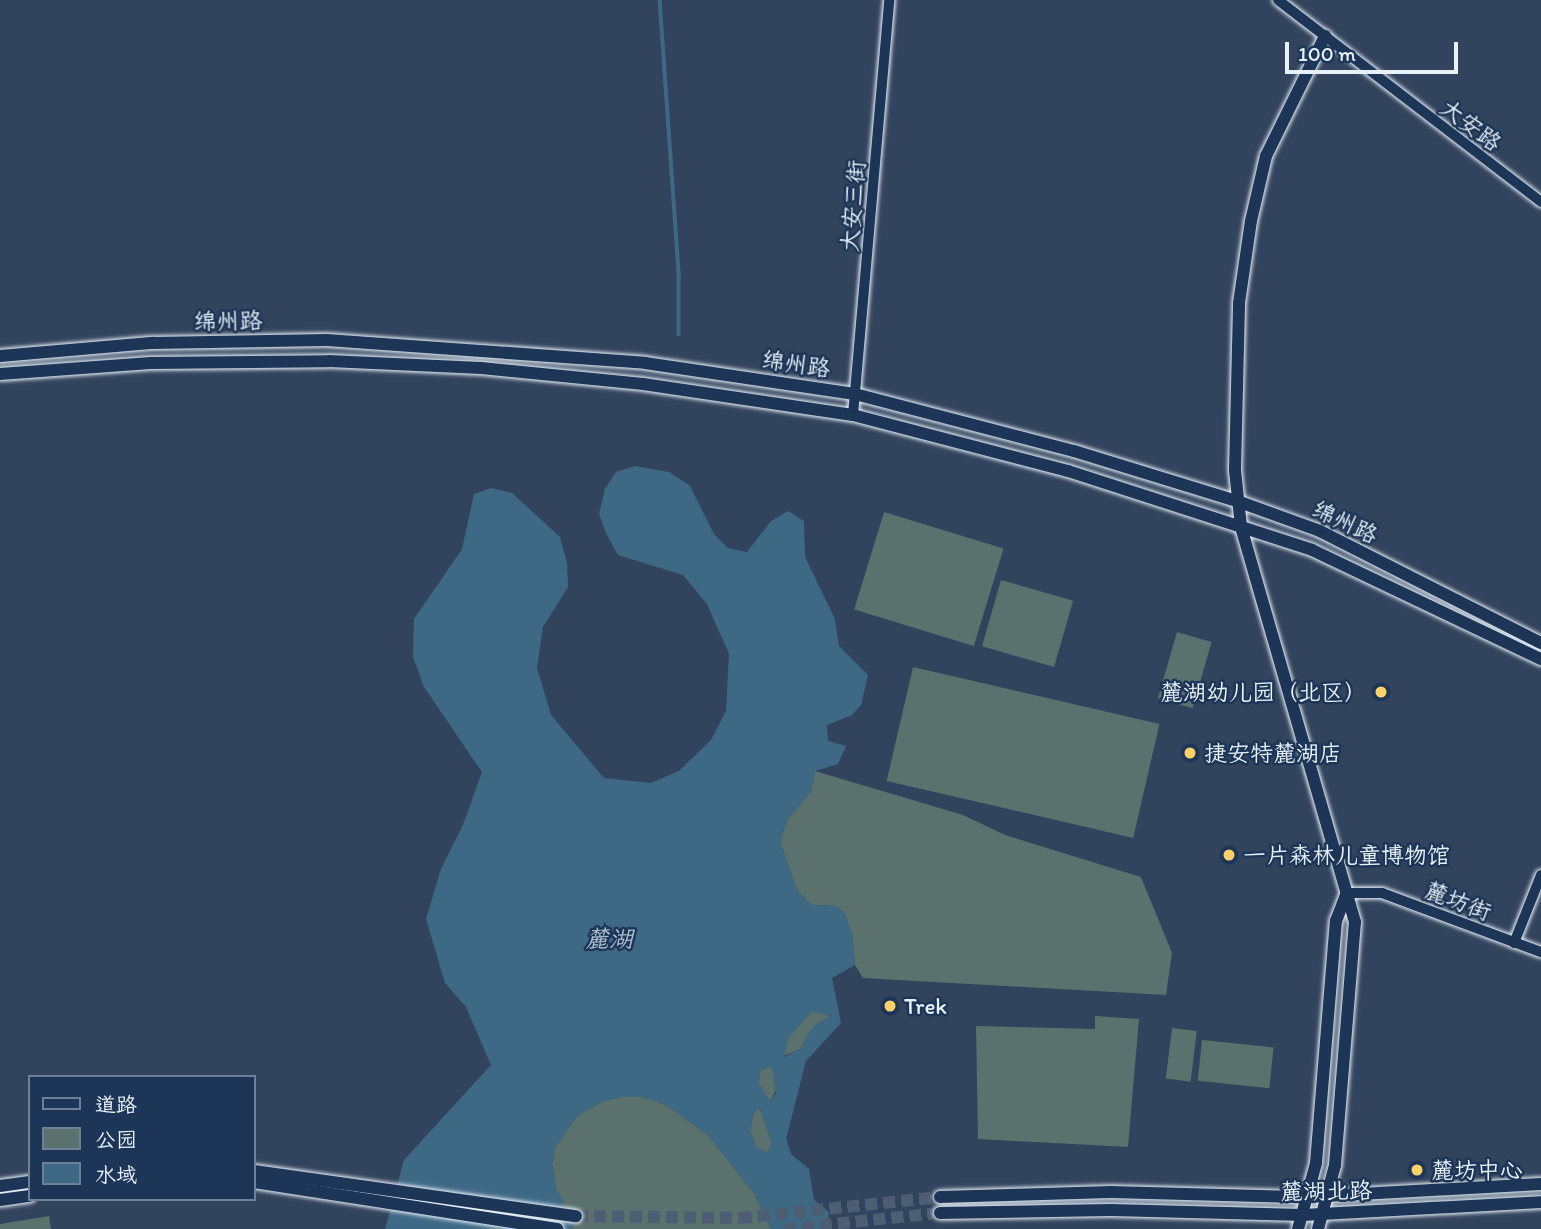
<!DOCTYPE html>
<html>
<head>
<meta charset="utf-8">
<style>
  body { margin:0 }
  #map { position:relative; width:1541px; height:1229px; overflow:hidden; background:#32435d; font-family:Itim,"LXGW WenKai TC",sans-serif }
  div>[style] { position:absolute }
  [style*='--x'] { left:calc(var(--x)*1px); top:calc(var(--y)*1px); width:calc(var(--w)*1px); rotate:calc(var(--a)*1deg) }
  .green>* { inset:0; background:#5a716d; transform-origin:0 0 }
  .water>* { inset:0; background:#3e6985 }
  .stream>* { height:3.5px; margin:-1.75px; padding:0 1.75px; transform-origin:1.75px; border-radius:1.75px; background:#3e6985 }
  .secondary-tunnel>* { height:12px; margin-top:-6px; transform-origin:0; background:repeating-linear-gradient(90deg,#4d5d74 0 12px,transparent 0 18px) }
  .roads { filter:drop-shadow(0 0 2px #e8f1f8) drop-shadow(0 0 2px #e8f1f8) }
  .street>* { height:10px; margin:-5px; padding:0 5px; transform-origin:5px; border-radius:5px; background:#1d3557 }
  .secondary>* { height:12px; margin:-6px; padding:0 6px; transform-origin:6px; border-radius:6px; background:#1d3557 }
  .dots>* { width:19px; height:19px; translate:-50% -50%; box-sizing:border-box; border:4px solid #1d3557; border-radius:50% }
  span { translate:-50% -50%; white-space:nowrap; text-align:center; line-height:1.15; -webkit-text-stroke:5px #1d3557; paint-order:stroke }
  .street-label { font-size:23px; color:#e8f1f8 }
  .poi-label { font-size:23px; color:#e8f1f8 }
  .right { translate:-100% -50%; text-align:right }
  .left { translate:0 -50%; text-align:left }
  .water-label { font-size:24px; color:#acc1d0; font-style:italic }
  .legend { position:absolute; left:28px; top:1075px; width:228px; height:126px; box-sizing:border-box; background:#1d3557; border:2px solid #6e8097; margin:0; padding:9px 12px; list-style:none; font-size:21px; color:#e8f1f8 }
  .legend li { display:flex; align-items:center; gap:14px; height:35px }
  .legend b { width:35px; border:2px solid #6e8097 }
  .scale { position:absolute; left:1285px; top:42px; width:173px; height:32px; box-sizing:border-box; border:4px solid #e8f1f8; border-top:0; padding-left:9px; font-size:21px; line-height:24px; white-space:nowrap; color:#e8f1f8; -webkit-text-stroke:5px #1d3557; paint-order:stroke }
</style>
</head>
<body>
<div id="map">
  <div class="green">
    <i style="left:884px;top:512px;width:125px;height:102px;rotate:17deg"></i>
    <i style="left:1001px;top:580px;width:75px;height:69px;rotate:16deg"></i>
    <i style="left:1177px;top:632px;width:36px;height:69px;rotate:16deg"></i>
    <i style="left:913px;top:667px;width:253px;height:117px;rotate:13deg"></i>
    <i style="clip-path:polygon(815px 771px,963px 815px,1005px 835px,1141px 877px,1172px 953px,1166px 995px,863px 978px,855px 965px,852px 933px,837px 906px,811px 905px,797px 890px,780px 842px,787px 820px,811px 791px)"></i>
    <i style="clip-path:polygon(812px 1011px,831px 1016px,814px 1026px,800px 1049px,784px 1056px,788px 1038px)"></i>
    <i style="clip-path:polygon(1095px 1016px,1139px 1019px,1128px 1147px,978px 1139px,976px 1026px,1095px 1029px)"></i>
    <i style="left:1172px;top:1028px;width:25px;height:51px;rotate:7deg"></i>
    <i style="left:1202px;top:1040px;width:72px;height:41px;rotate:6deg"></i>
    <i style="clip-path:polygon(772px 1066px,776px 1090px,770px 1102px,758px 1082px,761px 1070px)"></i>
    <i style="clip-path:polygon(621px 1097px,643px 1097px,666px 1105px,708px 1135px,754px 1193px,771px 1229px,571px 1229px,575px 1224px,556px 1189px,552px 1164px,555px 1147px,577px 1116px,601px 1102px)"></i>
    <i style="clip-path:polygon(759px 1107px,772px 1143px,767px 1153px,756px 1147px,750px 1131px,753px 1114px)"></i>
    <i style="clip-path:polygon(49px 1216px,51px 1229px,0 1229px,0 1224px)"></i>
  </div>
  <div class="water">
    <i style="clip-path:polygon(evenodd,635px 466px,669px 472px,690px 486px,714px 534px,728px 548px,747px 552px,771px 521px,788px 511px,804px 521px,805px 557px,835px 619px,839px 646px,868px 675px,861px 705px,852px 715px,827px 725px,828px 741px,846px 746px,838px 764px,815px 771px,811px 791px,787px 820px,780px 842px,797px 890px,811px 905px,837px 906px,845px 913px,852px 933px,855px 965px,832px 978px,841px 1023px,806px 1061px,786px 1139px,791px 1154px,809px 1169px,814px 1200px,829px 1212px,827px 1229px,771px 1229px,754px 1193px,708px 1135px,666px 1105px,643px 1097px,621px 1097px,601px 1102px,577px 1116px,555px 1147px,552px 1164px,556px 1189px,575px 1224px,571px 1229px,385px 1229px,404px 1160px,491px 1065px,466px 1007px,445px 983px,426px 919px,441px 869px,463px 825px,482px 772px,424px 687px,413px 657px,414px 619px,462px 549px,474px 494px,491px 488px,512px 493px,560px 537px,567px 563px,568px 587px,543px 627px,537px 668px,551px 715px,604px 778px,651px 783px,679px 771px,711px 740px,726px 711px,729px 654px,707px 604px,683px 575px,618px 555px,607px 535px,599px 514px,605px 489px,616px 472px,635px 466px,812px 1011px,831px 1016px,814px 1026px,800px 1049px,784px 1057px,788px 1038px,812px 1011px,635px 466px,772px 1066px,776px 1093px,770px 1102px,758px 1082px,761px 1070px,772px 1066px,635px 466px,759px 1107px,772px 1143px,767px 1153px,756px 1147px,750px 1131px,753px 1114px,759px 1107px)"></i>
  </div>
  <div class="stream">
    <i style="--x:660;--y:0;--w:276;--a:86"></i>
    <i style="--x:679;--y:275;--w:59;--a:90"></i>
  </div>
  <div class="secondary-tunnel">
    <i style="--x:576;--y:1216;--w:164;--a:0.7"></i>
    <i style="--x:740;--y:1218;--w:201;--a:-6"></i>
    <i style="--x:784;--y:1229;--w:157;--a:-5.9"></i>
  </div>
  <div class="roads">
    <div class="street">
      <i style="--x:1278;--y:0;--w:332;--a:37.5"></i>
      <i style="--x:853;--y:415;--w:417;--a:-85"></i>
      <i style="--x:1347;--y:893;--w:35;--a:0"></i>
      <i style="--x:1382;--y:893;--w:170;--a:20.4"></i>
      <i style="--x:1514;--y:943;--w:73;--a:-68.3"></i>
    </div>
    <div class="secondary">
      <i style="--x:0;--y:356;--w:154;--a:-4.9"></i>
      <i style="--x:153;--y:343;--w:174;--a:-1"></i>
      <i style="--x:327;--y:340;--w:319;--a:4.1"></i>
      <i style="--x:645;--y:363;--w:212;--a:8.4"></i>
      <i style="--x:855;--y:394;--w:226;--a:14.6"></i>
      <i style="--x:1074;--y:451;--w:170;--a:17.1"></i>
      <i style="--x:1237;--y:501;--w:88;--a:19.9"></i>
      <i style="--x:1320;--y:531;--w:248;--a:26.9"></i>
      <i style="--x:0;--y:374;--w:151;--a:-4.2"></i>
      <i style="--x:151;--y:363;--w:178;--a:-0.6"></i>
      <i style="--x:329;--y:361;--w:152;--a:2.6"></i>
      <i style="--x:481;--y:368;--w:163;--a:5.6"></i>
      <i style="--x:643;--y:384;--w:212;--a:8.4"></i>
      <i style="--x:853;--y:415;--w:222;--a:14.6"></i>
      <i style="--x:1068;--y:471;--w:256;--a:17.9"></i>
      <i style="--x:1312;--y:550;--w:254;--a:25.5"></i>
      <i style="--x:254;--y:1171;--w:325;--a:8"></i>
      <i style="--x:254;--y:1182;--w:307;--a:8.8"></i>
      <i style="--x:0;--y:1186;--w:30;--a:-8"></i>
      <i style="--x:940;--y:1197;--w:171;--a:-1.7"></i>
      <i style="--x:1111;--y:1192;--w:196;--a:1.5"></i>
      <i style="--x:1307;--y:1197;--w:234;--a:-3.2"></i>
      <i style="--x:0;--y:1200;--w:30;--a:-8"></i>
      <i style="--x:940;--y:1213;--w:171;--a:-1"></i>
      <i style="--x:1111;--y:1210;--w:192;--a:1.5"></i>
      <i style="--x:1303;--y:1215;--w:238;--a:-3.1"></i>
      <i style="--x:1298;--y:1229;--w:68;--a:-74.7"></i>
      <i style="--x:1316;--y:1163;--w:243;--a:-85.3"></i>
      <i style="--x:1336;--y:921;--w:30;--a:-69"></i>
      <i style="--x:1318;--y:1229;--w:66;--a:-75.1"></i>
      <i style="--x:1335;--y:1165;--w:244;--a:-85.3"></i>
      <i style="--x:1355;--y:922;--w:411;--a:-106.1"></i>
      <i style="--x:1241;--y:527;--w:57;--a:-96"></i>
      <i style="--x:1235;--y:470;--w:167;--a:-88.6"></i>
      <i style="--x:1239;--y:303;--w:83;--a:-81.7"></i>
      <i style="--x:1251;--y:221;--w:67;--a:-77"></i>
      <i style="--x:1266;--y:156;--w:134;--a:-63.8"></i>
    </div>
  </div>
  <div class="dots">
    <i style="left:1381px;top:692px;background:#ffd166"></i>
    <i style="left:1190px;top:753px;background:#ffd166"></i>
    <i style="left:1229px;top:855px;background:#ffd166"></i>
    <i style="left:890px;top:1006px;background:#ffd166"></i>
    <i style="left:1417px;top:1170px;background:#ffd166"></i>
  </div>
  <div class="street-label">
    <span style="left:1471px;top:125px;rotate:37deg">大安路</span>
    <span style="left:853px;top:206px;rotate:-85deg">大安三街</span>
    <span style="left:228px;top:321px;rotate:-1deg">绵州路</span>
    <span style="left:796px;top:364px;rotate:8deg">绵州路</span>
    <span style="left:1345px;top:522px;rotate:25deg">绵州路</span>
    <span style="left:1458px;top:901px;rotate:21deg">麓坊街</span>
    <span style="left:1326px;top:1191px;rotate:-1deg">麓湖北路</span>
  </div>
  <div class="poi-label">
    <span class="right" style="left:1367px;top:692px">麓湖幼儿园（北区）</span>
    <span class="left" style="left:1204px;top:753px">捷安特麓湖店</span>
    <span class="left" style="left:1243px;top:855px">一片森林儿童博物馆</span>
    <span class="left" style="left:904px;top:1006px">Trek</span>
    <span class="left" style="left:1431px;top:1170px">麓坊中心</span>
  </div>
  <div class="water-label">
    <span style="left:609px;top:939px">麓湖</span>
  </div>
  <ul class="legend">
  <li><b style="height:9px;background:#1d3557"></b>道路</li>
  <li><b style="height:19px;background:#5a716d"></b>公园</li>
  <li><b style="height:19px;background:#3e6985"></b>水域</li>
  </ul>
  <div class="scale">100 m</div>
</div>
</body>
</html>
